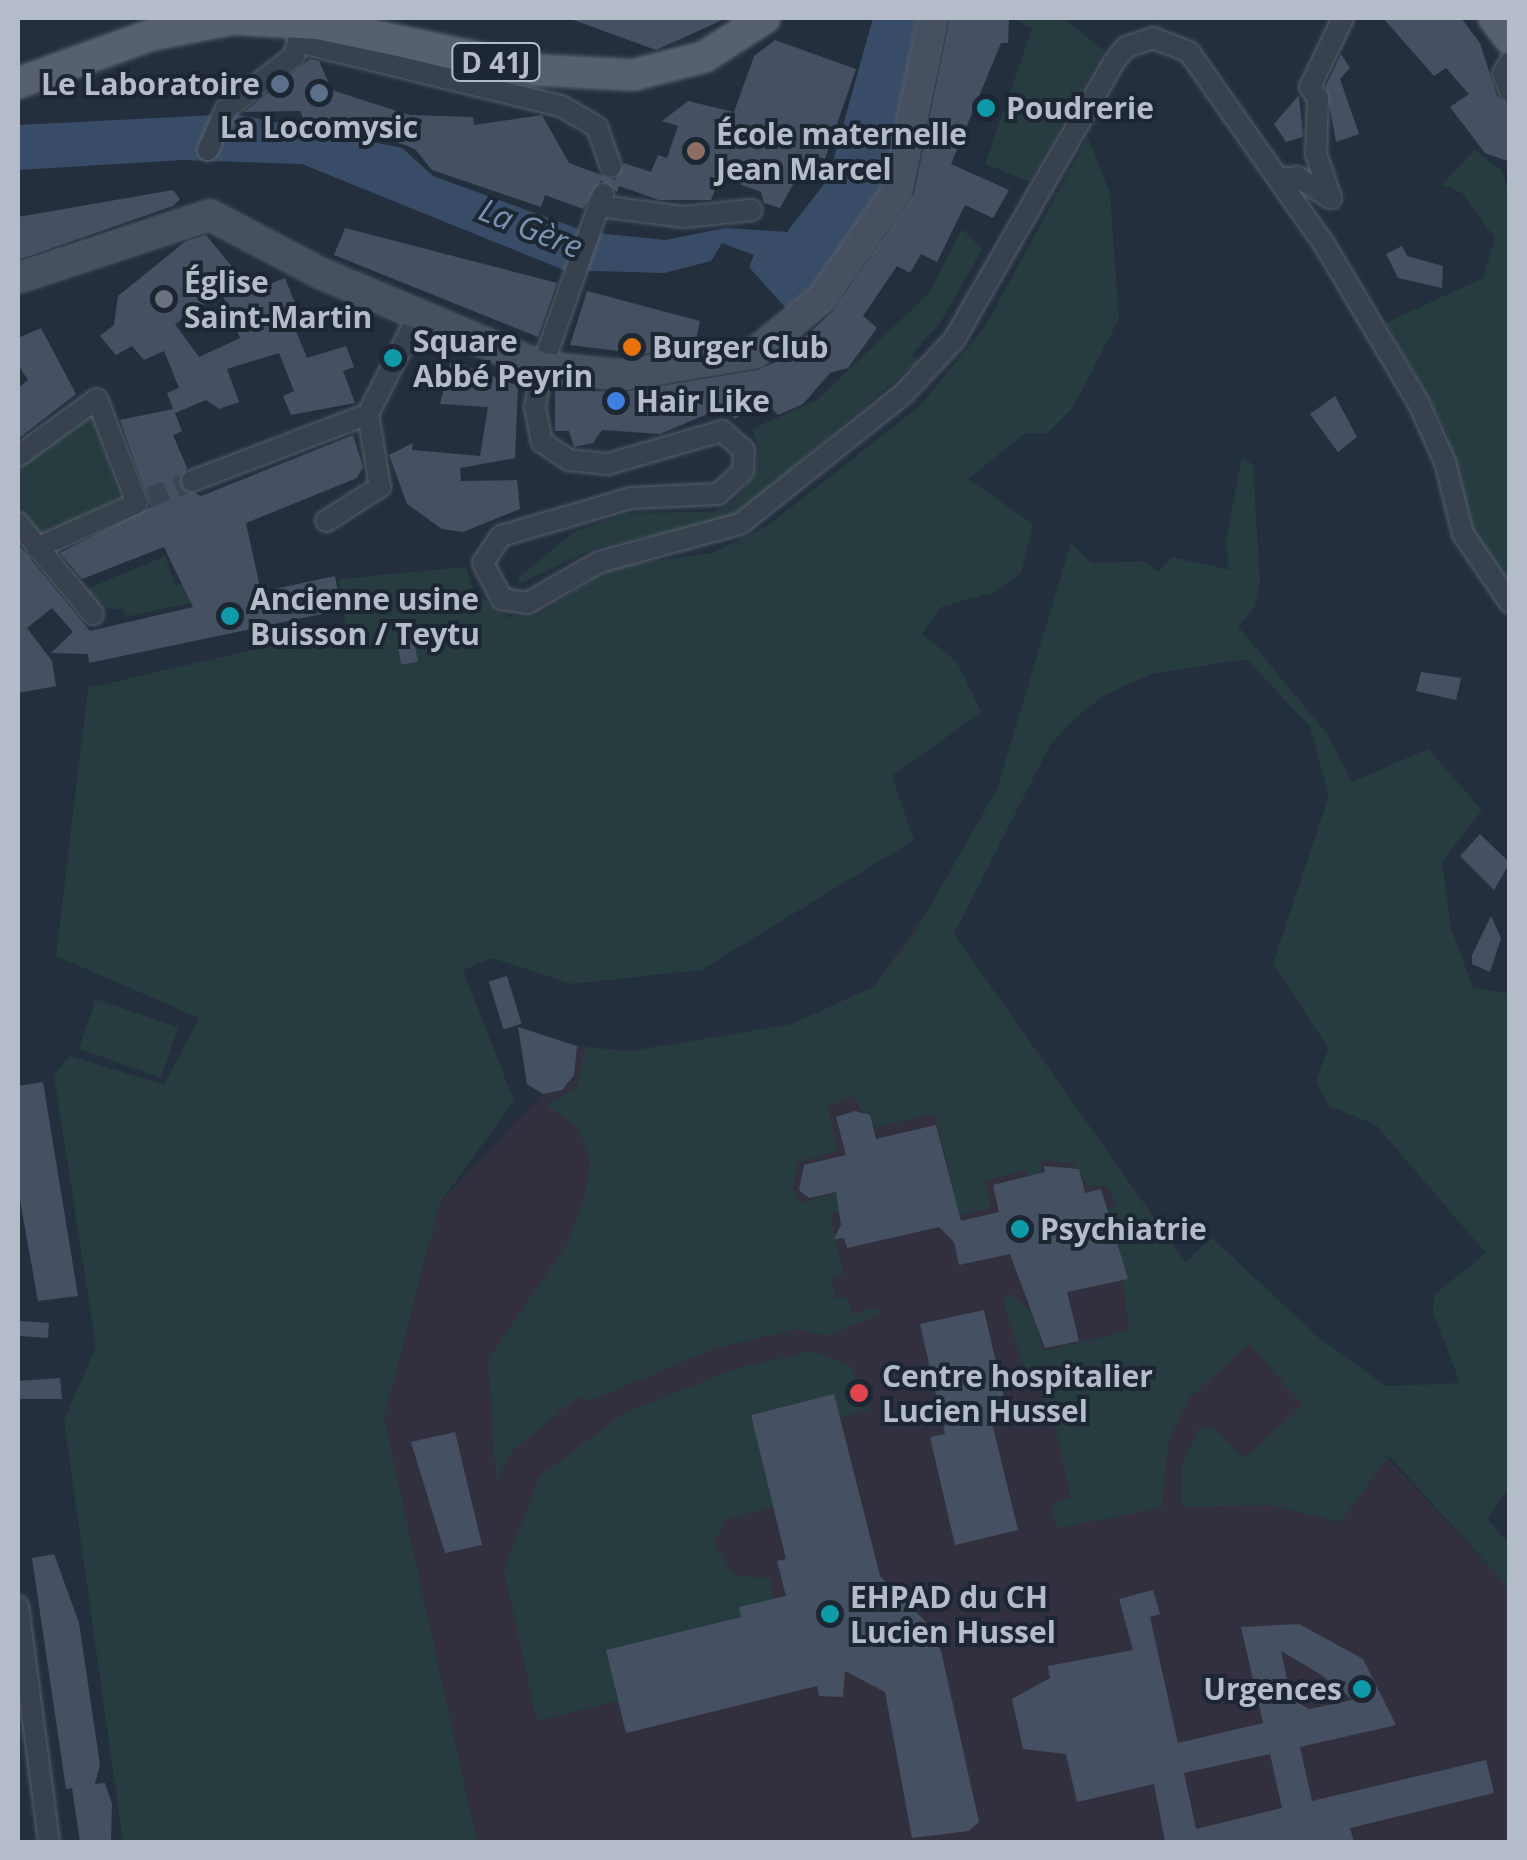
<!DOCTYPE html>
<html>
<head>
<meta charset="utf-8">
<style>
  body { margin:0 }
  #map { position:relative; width:1527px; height:1860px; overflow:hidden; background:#242f3e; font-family:"Open Sans",sans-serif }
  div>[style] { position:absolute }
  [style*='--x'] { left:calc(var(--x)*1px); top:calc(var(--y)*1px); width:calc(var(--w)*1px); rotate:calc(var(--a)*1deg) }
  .medical>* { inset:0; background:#32303f }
  .green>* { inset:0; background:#263c3f; transform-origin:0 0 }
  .water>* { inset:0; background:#394c67 }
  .building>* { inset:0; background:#455162; transform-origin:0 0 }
  .street-tunnel>* { height:20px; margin-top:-10px; transform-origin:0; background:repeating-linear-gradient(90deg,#3a4453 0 20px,transparent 0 30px) }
  .roads { filter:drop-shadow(0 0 2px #565f6c) drop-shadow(0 0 2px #565f6c) }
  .street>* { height:20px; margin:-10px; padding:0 10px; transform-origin:10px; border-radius:10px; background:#38414e }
  .secondary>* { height:28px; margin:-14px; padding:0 14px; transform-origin:14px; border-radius:14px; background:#465061 }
  .primary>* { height:30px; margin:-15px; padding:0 15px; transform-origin:15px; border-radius:15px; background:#56606e }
  .dots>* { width:28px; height:28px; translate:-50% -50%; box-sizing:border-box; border:5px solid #1d2633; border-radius:50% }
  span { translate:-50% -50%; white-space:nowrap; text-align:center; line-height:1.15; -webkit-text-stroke:8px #1d2633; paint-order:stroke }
  .shield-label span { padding:2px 8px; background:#1d2633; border:2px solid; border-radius:8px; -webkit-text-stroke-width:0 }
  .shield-label { font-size:28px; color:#b4bcc9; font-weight:700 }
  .poi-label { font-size:30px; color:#b4bcc9; font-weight:700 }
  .right { translate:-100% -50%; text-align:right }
  .left { translate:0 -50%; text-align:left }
  .water-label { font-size:32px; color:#7c92b1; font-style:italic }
  .frame { position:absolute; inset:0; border:20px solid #b4bcc9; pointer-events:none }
</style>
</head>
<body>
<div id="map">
  <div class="medical">
    <i style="clip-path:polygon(932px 903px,1186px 1262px,1274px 1337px,1509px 1588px,1509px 1842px,477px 1842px,384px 1417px,440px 1203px,542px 1094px,569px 1084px,577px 1046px,630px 1051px,792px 1024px,873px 987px)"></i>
  </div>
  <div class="green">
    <i style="clip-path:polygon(1014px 18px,1062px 18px,1104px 50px,1030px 182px,985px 164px,1032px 29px)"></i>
    <i style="clip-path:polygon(1088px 136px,1110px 194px,1119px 319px,1072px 409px,1048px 433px,1024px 434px,968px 479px,1033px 524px,1021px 573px,994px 592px,941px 607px,922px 634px,957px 662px,981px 712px,892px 776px,914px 840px,701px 970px,571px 984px,492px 958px,463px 970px,514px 1101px,440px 1203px,384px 1417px,477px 1842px,123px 1842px,64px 1420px,96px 1347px,54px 1075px,70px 1056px,164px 1085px,199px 1018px,56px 956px,88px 688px,346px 628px,339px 579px,466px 567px,473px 590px,507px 617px,537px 615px,612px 567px,712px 553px,767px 526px,921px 405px,986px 325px)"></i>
    <i style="clip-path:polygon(1475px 150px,1502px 171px,1509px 192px,1509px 584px,1472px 529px,1446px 430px,1386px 323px,1483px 278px,1495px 238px,1462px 193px,1442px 184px)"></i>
    <i style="clip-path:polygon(962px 229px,982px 249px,940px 323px,912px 354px,918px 361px,745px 508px,717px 522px,598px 547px,521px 583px,518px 578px,574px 532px,628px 513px,713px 512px,733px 502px,754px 475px,759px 448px,752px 429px,817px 400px,930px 292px)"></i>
    <i style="clip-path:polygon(92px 413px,119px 497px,41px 537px,18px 510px,18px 469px)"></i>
    <i style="clip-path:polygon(evenodd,1242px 457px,1253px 465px,1260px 583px,1254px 608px,1238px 626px,1328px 735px,1352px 782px,1428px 749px,1482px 810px,1442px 862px,1451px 929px,1473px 987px,1509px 994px,1510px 1485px,1487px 1519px,1509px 1544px,1509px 1588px,1389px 1456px,1340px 1522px,1269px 1505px,1182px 1507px,1182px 1463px,1199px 1428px,1213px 1426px,1244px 1459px,1303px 1405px,1249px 1344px,1189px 1398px,1168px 1443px,1162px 1508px,1057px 1528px,1052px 1503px,1071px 1497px,1053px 1418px,1041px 1420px,1048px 1379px,1031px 1376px,1020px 1358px,1003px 1298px,1010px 1293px,1034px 1315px,1043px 1351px,1129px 1331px,1117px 1232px,1105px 1234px,1095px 1212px,1117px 1206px,1107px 1186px,1089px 1186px,1073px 1163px,1041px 1160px,1041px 1177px,1031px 1180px,1027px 1170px,985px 1180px,991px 1207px,959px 1216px,935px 1113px,873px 1128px,853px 1096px,828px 1106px,838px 1151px,797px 1163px,793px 1191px,801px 1203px,849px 1189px,851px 1206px,830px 1214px,844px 1275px,831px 1278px,835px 1300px,848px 1297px,852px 1314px,879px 1308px,880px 1314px,827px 1336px,798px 1329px,716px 1348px,587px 1402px,578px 1397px,513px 1450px,496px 1478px,488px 1359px,566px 1246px,583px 1202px,591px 1163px,579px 1129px,547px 1105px,577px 1087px,585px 1047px,630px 1051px,792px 1024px,873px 987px,912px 938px,997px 789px,1071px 543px,1091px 563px,1144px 561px,1158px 572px,1172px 557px,1229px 570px,1226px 541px,1242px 457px,1247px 659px,1310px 727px,1329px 796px,1273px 963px,1328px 1048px,1316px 1082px,1329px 1106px,1376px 1125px,1486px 1253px,1434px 1295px,1433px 1313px,1460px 1383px,1386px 1386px,1318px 1337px,1212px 1238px,1185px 1262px,954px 934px,1050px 745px,1072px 721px,1103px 696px,1151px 674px,1247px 659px)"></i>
    <i style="clip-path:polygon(165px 556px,175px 585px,208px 579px,213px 598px,125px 617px,123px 609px,90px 608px,84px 590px)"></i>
    <i style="left:96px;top:999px;width:87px;height:53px;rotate:19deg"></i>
    <i style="clip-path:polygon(813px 1351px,851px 1366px,870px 1409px,840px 1418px,834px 1395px,773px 1506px,726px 1520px,714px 1542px,732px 1574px,770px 1579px,774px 1599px,741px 1617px,606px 1650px,618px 1701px,537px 1721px,504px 1571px,539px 1477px,622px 1414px,735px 1369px)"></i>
  </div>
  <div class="water">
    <i style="clip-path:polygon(873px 18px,917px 18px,892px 177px,792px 315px,749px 267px,754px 255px,722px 243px,711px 261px,664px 273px,564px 270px,302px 164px,183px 160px,18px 170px,18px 125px,235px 114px,402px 148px,433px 176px,587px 232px,665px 240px,726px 228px,787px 232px,828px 179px)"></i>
  </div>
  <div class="building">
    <i style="clip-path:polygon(568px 18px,727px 18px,656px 50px)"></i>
    <i style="clip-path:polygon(950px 18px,1009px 18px,1008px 43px,1001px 43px,951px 164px,1009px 190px,993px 218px,965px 205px,937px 262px,921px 254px,910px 273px,897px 266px,863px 316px,877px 328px,848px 368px,830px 373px,803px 404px,778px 415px,761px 396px,735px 419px,724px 407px,660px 434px,602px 430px,593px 443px,574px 447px,569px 431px,555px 431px,555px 390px,624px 392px,758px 370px,780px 360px,833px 311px,914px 194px)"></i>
    <i style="clip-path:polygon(1383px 18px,1461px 18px,1480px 43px,1497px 96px,1510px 105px,1510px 162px,1485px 153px,1450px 107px,1469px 94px,1446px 68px,1434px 76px)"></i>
    <i style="clip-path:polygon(775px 40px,856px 69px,825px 159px,810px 154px,780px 208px,764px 203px,761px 192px,720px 177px,711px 200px,659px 200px,619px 186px,617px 192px,601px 180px,583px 209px,545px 195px,541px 207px,432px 170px,415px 149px,354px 126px,305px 122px,300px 111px,244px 112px,310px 59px,319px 61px,332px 90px,409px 115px,473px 117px,474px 125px,542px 115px,569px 163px,615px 180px,624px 163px,651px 172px,658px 155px,667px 158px,678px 126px,662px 121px,688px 101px,734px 112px,754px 56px)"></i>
    <i style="clip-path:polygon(1341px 54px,1350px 68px,1340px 79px,1359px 134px,1336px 142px,1326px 86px)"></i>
    <i style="clip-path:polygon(1299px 95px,1303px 137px,1286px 142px,1274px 124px)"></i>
    <i style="clip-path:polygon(173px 190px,180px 199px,173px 206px,18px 260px,18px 217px)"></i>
    <i style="clip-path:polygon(345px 228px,557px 283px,538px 337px,334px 255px)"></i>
    <i style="clip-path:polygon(evenodd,206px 235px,252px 291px,285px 278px,295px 303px,286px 307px,307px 358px,346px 346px,354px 367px,343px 371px,355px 403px,291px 415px,283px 396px,294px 391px,279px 353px,227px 369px,239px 402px,219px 409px,206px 400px,175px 413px,182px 431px,173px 435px,187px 468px,179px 485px,201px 496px,353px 435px,363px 467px,357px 478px,246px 523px,261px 592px,335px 576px,341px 610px,89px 663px,88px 654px,51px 653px,73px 632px,52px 608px,27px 628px,52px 661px,56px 686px,18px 693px,18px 544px,90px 631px,193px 607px,164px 547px,82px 579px,60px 553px,151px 507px,120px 420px,173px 409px,167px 393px,179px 388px,164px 351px,144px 360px,132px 346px,116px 355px,100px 336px,114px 325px,118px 296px,186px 241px,206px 235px,222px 293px,240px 338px,199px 357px,175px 324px,222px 293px)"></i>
    <i style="clip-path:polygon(1402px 246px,1407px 256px,1443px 266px,1442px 288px,1398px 278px,1386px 254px)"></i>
    <i style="clip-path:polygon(587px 291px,700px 321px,695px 345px,643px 354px,570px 345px)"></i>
    <i style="clip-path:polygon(41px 328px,76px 394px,18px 439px,18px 388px,28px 380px,18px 365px,18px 338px)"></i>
    <i style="clip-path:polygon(451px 360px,518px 386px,515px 458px,460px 468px,461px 481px,517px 480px,520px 509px,463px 532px,442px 529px,407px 504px,389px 455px,413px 443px,412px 450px,480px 456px,488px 407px,440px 404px)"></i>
    <i style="clip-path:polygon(1335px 396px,1357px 437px,1338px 452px,1310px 414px)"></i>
    <i style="left:413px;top:636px;width:26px;height:17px;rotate:79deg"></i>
    <i style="clip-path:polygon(1421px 672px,1461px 678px,1456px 700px,1416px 691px)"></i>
    <i style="clip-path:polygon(1480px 834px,1510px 863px,1494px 890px,1460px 856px)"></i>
    <i style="clip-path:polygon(1491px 916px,1501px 938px,1490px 972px,1472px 964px,1472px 955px)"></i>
    <i style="left:507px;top:976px;width:50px;height:19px;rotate:73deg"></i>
    <i style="clip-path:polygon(518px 1027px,577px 1046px,574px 1075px,562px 1090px,543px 1094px,527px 1084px)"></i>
    <i style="clip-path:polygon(43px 1082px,78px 1296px,38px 1301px,18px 1189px,18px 1086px)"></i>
    <i style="clip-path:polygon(855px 1111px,870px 1115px,876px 1139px,936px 1125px,961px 1221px,999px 1212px,993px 1185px,1045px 1172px,1044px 1166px,1079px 1169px,1085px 1193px,1101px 1189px,1128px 1279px,1067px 1292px,1079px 1341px,1045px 1348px,1010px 1254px,959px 1265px,954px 1242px,939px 1227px,847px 1248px,844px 1238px,834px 1239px,841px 1225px,836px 1192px,809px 1198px,799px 1190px,804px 1165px,846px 1155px,836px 1117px)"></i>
    <i style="clip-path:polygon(984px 1310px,1009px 1419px,992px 1423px,1018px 1530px,955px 1545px,930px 1437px,945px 1434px,920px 1324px)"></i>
    <i style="left:49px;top:1323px;width:15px;height:31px;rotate:94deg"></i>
    <i style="clip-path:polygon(60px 1378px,62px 1399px,18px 1399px,18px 1381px)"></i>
    <i style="clip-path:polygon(834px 1394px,880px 1576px,926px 1622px,941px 1651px,979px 1822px,969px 1831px,912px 1838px,885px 1692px,845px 1671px,843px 1697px,819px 1696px,817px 1686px,626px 1733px,606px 1650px,741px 1617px,739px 1607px,786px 1596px,777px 1561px,786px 1559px,751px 1415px)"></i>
    <i style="clip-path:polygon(455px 1432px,482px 1545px,445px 1553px,411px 1442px)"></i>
    <i style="clip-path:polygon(54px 1554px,79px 1623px,100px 1765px,95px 1784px,105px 1783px,112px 1804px,111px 1842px,80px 1842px,72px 1788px,66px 1789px,32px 1558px)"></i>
    <i style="clip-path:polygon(evenodd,1153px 1590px,1160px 1614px,1150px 1617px,1178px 1743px,1263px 1723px,1241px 1627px,1299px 1624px,1363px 1659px,1396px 1725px,1300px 1747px,1312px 1801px,1486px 1760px,1494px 1793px,1350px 1828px,1354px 1842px,1165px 1842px,1154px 1784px,1077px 1802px,1066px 1754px,1023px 1749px,1012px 1699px,1050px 1678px,1048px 1666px,1133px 1650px,1119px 1599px,1153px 1590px,1281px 1651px,1320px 1674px,1353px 1700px,1309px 1709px,1291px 1698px,1281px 1651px,1153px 1590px,1270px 1754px,1282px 1808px,1196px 1829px,1184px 1773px,1270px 1754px)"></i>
  </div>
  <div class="street-tunnel">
    <i style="--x:148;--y:498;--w:47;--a:-21.1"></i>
  </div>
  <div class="roads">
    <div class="street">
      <i style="--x:1510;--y:62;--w:14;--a:120"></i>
      <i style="--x:1503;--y:74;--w:18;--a:68"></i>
      <i style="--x:208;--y:150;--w:45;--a:-66.3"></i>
      <i style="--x:226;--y:109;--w:86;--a:-37.9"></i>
      <i style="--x:294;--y:56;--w:15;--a:-74"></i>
      <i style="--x:298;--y:42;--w:271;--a:13.7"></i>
      <i style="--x:561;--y:106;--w:42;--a:30.3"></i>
      <i style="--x:597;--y:127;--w:42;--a:70.7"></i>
      <i style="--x:1279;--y:179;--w:18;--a:-6"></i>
      <i style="--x:1297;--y:177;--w:40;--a:32"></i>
      <i style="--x:1331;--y:198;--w:46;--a:-108.8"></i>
      <i style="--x:1316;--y:154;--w:56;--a:-88"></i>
      <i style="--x:1318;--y:98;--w:14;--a:-126"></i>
      <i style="--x:1310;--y:87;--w:76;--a:-64.4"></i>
      <i style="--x:603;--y:194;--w:183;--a:109.4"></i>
      <i style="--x:542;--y:367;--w:41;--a:99.9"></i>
      <i style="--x:535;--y:407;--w:36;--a:79"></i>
      <i style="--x:542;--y:442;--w:32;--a:34"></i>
      <i style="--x:569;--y:460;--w:39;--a:6"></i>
      <i style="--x:608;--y:464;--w:119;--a:-16.1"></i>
      <i style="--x:722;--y:431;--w:29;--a:41"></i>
      <i style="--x:744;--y:450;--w:21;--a:93"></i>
      <i style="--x:743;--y:471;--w:34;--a:137"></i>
      <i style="--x:718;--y:494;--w:87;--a:177.4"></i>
      <i style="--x:631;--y:498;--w:135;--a:163.7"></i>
      <i style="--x:501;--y:536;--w:32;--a:124"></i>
      <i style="--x:483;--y:563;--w:41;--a:62.2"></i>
      <i style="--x:502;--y:599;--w:26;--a:9"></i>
      <i style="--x:528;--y:603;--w:82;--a:-30"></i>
      <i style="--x:599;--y:562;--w:146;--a:-15.1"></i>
      <i style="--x:740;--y:524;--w:207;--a:-38.5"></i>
      <i style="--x:902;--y:395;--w:76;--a:-46.6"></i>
      <i style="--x:954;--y:340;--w:319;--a:-60.1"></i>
      <i style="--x:1113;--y:63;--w:21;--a:-51"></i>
      <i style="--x:1126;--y:47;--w:28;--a:-18"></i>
      <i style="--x:1153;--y:38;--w:39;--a:21"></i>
      <i style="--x:1189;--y:52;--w:235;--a:54.9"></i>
      <i style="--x:1324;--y:244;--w:186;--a:59.3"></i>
      <i style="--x:1419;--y:404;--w:64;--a:65.9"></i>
      <i style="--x:1445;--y:462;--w:74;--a:76"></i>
      <i style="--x:1463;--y:534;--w:83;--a:55.7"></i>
      <i style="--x:600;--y:206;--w:85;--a:7.5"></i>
      <i style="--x:684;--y:217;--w:68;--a:-5.9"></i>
      <i style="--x:18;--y:456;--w:97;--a:-35.8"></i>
      <i style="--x:97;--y:399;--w:111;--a:69"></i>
      <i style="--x:137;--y:503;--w:110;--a:155.8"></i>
      <i style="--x:192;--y:481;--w:188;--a:-20.8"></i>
      <i style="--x:326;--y:521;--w:64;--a:-32.2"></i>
      <i style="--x:380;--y:487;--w:74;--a:-99.3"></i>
      <i style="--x:368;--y:414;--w:110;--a:-63"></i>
      <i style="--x:18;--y:523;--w:118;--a:50.5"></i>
      <i style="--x:18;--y:1606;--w:238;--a:82.5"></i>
    </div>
    <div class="secondary">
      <i style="--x:18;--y:278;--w:202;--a:-18.2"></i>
      <i style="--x:210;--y:215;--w:124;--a:27.8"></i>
      <i style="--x:320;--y:273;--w:241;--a:22.9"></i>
      <i style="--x:542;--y:367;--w:80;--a:5.7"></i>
      <i style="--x:622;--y:375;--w:135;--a:-9.4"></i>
      <i style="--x:755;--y:353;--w:87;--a:-39.4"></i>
      <i style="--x:822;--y:298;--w:131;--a:-55.2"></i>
      <i style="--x:897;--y:190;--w:176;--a:-78.2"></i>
    </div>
    <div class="primary">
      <i style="--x:1494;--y:18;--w:26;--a:53"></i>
      <i style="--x:18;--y:83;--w:141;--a:-19.8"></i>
      <i style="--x:151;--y:35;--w:84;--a:-11"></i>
      <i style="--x:233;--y:19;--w:85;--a:3.4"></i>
      <i style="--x:318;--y:24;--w:223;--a:11.9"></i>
      <i style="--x:536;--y:70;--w:97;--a:3"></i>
      <i style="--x:633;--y:75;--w:73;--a:-14.2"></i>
      <i style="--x:704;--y:57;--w:72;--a:-32.6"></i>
    </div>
  </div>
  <div class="dots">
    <i style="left:280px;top:84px;background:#5c6f8a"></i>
    <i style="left:319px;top:93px;background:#5c6f8a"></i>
    <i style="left:986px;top:108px;background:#0f9aa8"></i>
    <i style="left:696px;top:151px;background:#8d6e63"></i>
    <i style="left:164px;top:299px;background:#6b7280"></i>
    <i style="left:632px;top:347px;background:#e8710a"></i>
    <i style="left:393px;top:358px;background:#0f9aa8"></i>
    <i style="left:616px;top:401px;background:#3f7fe0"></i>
    <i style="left:230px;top:616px;background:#0f9aa8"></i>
    <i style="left:1020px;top:1229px;background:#0f9aa8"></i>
    <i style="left:859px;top:1393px;background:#e0444e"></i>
    <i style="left:830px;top:1614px;background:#0f9aa8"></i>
    <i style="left:1362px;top:1689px;background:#0f9aa8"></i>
  </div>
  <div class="shield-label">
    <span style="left:496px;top:62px">D 41J</span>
  </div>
  <div class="poi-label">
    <span class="right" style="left:260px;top:84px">Le Laboratoire</span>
    <span class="left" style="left:1006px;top:108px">Poudrerie</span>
    <span style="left:319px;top:127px">La Locomysic</span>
    <span class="left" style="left:716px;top:151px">École maternelle<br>Jean Marcel</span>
    <span class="left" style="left:184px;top:299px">Église<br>Saint-Martin</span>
    <span class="left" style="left:413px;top:358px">Square<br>Abbé Peyrin</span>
    <span class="left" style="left:652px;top:347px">Burger Club</span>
    <span class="left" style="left:636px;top:401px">Hair Like</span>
    <span class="left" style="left:250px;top:616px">Ancienne usine<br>Buisson / Teytu</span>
    <span class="left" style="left:1040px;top:1229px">Psychiatrie</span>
    <span class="left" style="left:882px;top:1393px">Centre hospitalier<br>Lucien Hussel</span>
    <span class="left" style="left:850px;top:1614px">EHPAD du CH<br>Lucien Hussel</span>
    <span class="right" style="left:1342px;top:1689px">Urgences</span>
  </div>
  <div class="water-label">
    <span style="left:531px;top:228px;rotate:22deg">La Gère</span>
  </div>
  <div class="frame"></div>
</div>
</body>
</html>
